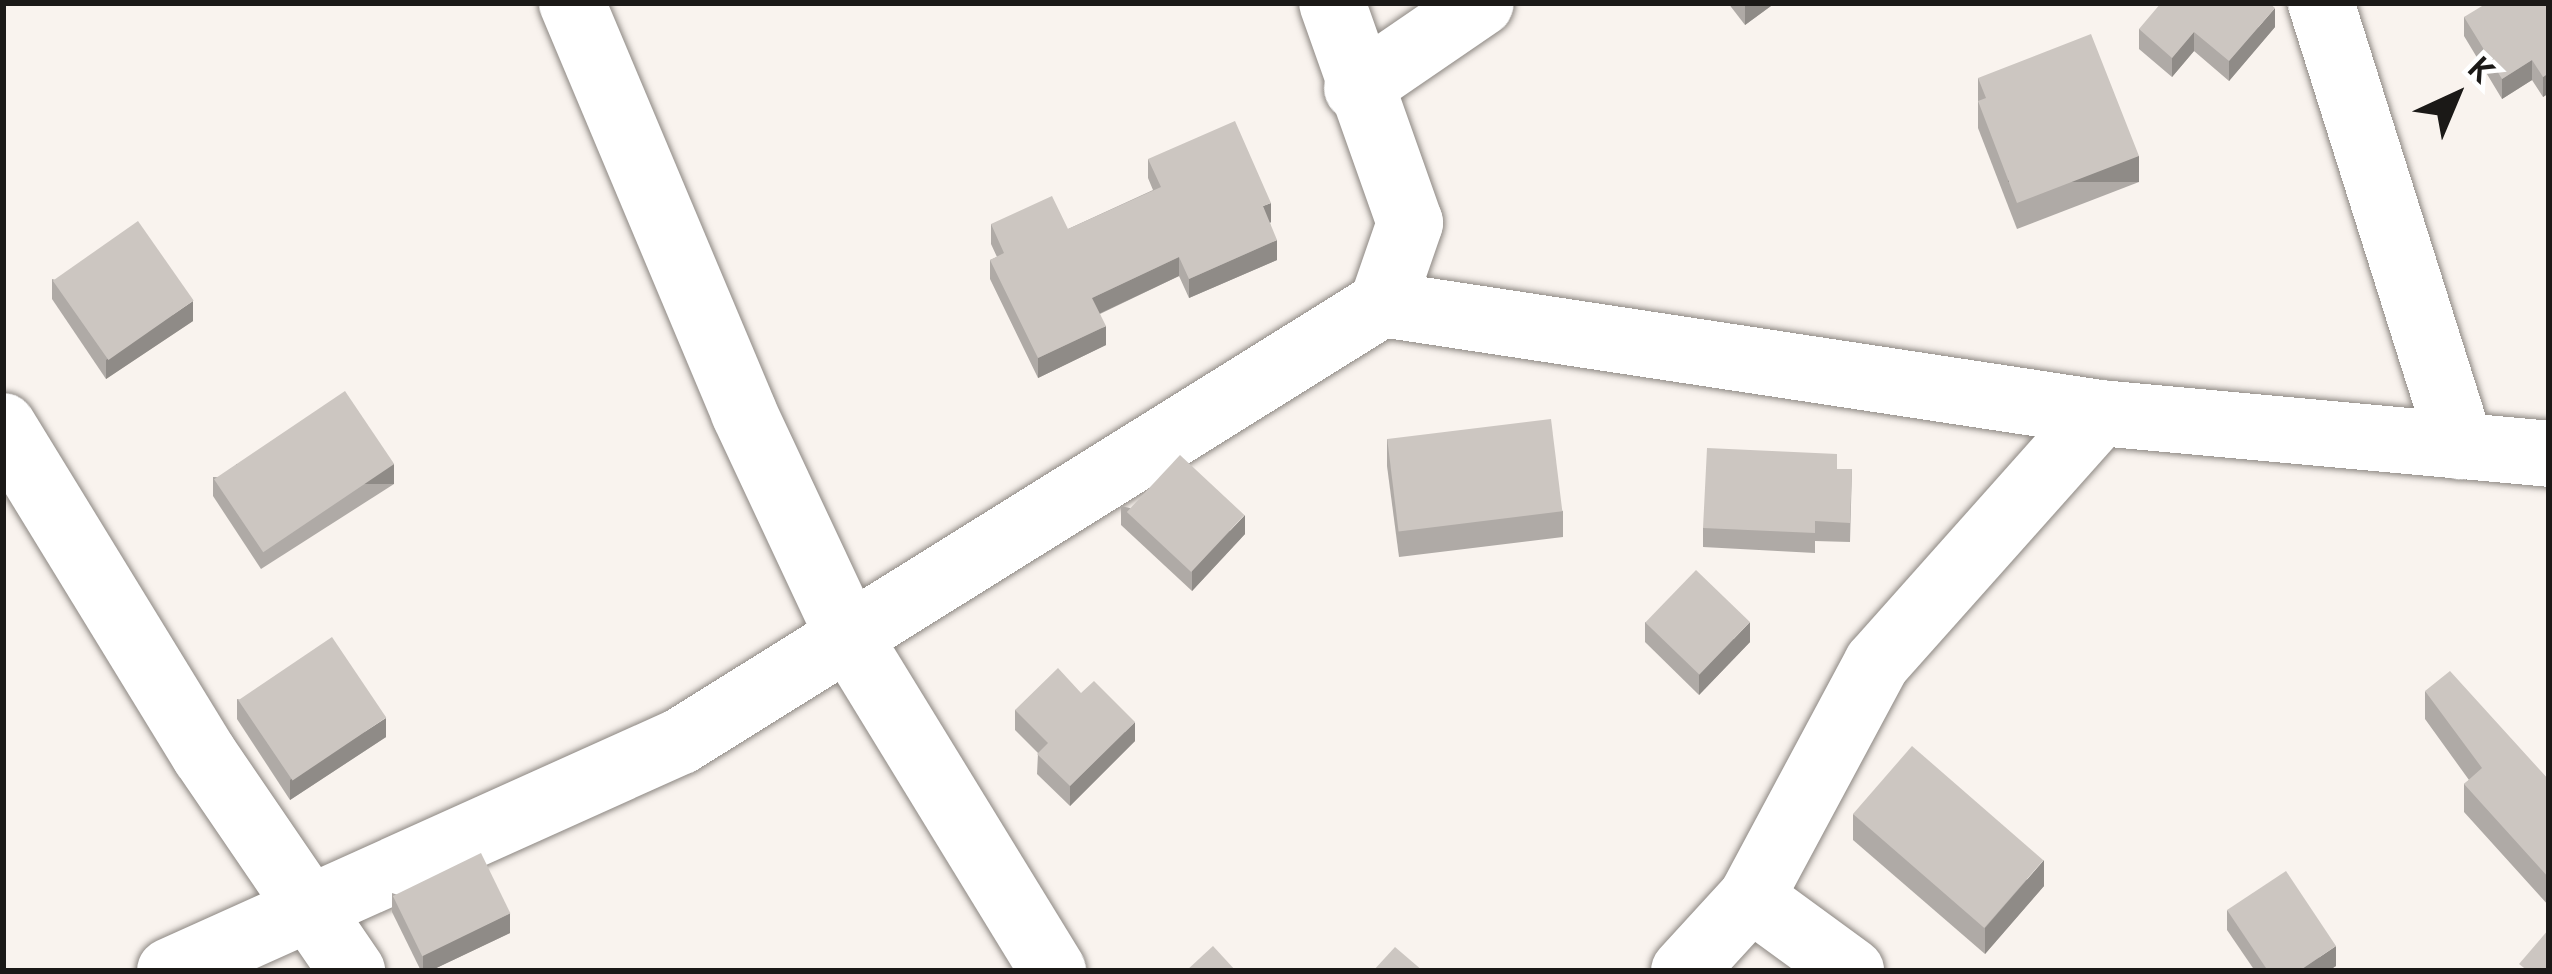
<!DOCTYPE html>
<html>
<head>
<meta charset="utf-8">
<style>
  body { margin:0 }
  #map { position:relative; width:2552px; height:974px; overflow:hidden; background:#f9f3ee; font-family:"Space Grotesk",sans-serif }
  div>[style] { position:absolute }
  [style*='--x'] { left:calc(var(--x)*1px); top:calc(var(--y)*1px); width:calc(var(--w)*1px); rotate:calc(var(--a)*1deg) }
  .roads { filter:drop-shadow(0 0 3px #8c8782) drop-shadow(0 0 3px #8c8782) }
  .minor>* { height:66px; margin:-33px; padding:0 33px; transform-origin:33px; border-radius:33px; background:#fff }
  .wall>* { inset:0; background:#afaaa6 }
  .shaded-wall>* { inset:0; background:#8f8b87; transform-origin:0 0 }
  .building>* { inset:0; background:#ccc6c1; transform-origin:0 0 }
  span { translate:-50% -50%; white-space:nowrap; text-align:center; line-height:1.15; -webkit-text-stroke:12px #fff; paint-order:stroke }
  .frame { position:absolute; inset:0; border:6px solid #1b1917; pointer-events:none }
  .north { position:absolute; left:2396px; top:36px; width:120px; height:120px; -webkit-text-stroke:9px #fff; paint-order:stroke; rotate:44deg; font-size:33px; font-weight:700; line-height:48px; text-align:center; color:#1b1917 }
  .north::after { content:''; display:block; margin:auto; width:42px; height:54px; background:#1b1917; clip-path:polygon(50% 0,100% 100%,50% 72%,0 100%) }
</style>
</head>
<body>
<div id="map">
  <div class="roads">
    <div class="minor">
      <i style="--x:572;--y:3;--w:445;--a:67.2"></i>
      <i style="--x:744;--y:413;--w:252;--a:64.9"></i>
      <i style="--x:851;--y:641;--w:387;--a:58.5"></i>
      <i style="--x:2321;--y:3;--w:465;--a:72.5"></i>
      <i style="--x:1357;--y:88;--w:150;--a:-34.4"></i>
      <i style="--x:1382;--y:304;--w:726;--a:8.63"></i>
      <i style="--x:2100;--y:413;--w:451;--a:5.2"></i>
      <i style="--x:3;--y:426;--w:385;--a:58.5"></i>
      <i style="--x:204;--y:754;--w:263;--a:55.7"></i>
      <i style="--x:1751;--y:898;--w:124;--a:36.1"></i>
      <i style="--x:170;--y:971;--w:560;--a:-24.23"></i>
      <i style="--x:681;--y:741;--w:826;--a:-31.94"></i>
      <i style="--x:1382;--y:304;--w:86;--a:-70.9"></i>
      <i style="--x:1410;--y:223;--w:233;--a:-109.5"></i>
      <i style="--x:1684;--y:971;--w:99;--a:-47.5"></i>
      <i style="--x:1751;--y:898;--w:267;--a:-61.8"></i>
      <i style="--x:1877;--y:663;--w:335;--a:-48.3"></i>
    </div>
  </div>
  <div class="wall">
    <i style="clip-path:polygon(1728px 3px,1775px 3px,1745px 25px)"></i>
    <i style="clip-path:polygon(2549px 3px,2549px 93px,2543px 97px,2532px 80px,2502px 99px,2464px 36px,2464px 17px)"></i>
    <i style="clip-path:polygon(2275px 27px,2229px 81px,2194px 51px,2172px 77px,2139px 49px,2139px 29px)"></i>
    <i style="clip-path:polygon(1978px 78px,2139px 182px,2017px 229px,1978px 128px)"></i>
    <i style="clip-path:polygon(1148px 159px,1271px 222px,1270px 223px,1277px 260px,1189px 298px,1179px 276px,1100px 314px,1106px 345px,1038px 378px,990px 279px,990px 260px,997px 257px,991px 244px,991px 224px,1068px 229px,1153px 190px,1148px 178px)"></i>
    <i style="clip-path:polygon(52px 279px,193px 321px,106px 379px,52px 299px)"></i>
    <i style="clip-path:polygon(1387px 439px,1563px 511px,1563px 537px,1399px 557px,1387px 466px)"></i>
    <i style="clip-path:polygon(1837px 469px,1852px 469px,1850px 542px,1815px 541px,1815px 553px,1703px 547px,1703px 528px)"></i>
    <i style="clip-path:polygon(213px 477px,394px 484px,261px 569px,213px 496px)"></i>
    <i style="clip-path:polygon(1121px 506px,1245px 534px,1192px 591px,1121px 525px)"></i>
    <i style="clip-path:polygon(1645px 622px,1750px 642px,1699px 695px,1645px 642px)"></i>
    <i style="clip-path:polygon(2425px 691px,2549px 780px,2549px 906px,2464px 812px,2464px 784px,2469px 780px,2425px 719px)"></i>
    <i style="clip-path:polygon(1081px 693px,1135px 741px,1070px 806px,1037px 774px,1038px 753px,1015px 730px,1015px 710px)"></i>
    <i style="clip-path:polygon(237px 699px,386px 737px,290px 800px,237px 719px)"></i>
    <i style="clip-path:polygon(1853px 814px,2044px 886px,1985px 954px,1853px 840px)"></i>
    <i style="clip-path:polygon(392px 893px,510px 933px,430px 971px,421px 971px,392px 912px)"></i>
    <i style="clip-path:polygon(2227px 910px,2336px 966px,2328px 971px,2255px 971px,2227px 930px)"></i>
  </div>
  <div class="shaded-wall">
    <i style="clip-path:polygon(1748px 3px,1775px 3px,1745px 25px,1745px 6px)"></i>
    <i style="clip-path:polygon(2275px 8px,2275px 27px,2229px 81px,2229px 61px)"></i>
    <i style="clip-path:polygon(2194px 32px,2194px 51px,2172px 77px,2172px 58px)"></i>
    <i style="clip-path:polygon(2532px 60px,2532px 80px,2502px 99px,2502px 79px)"></i>
    <i style="clip-path:polygon(2549px 73px,2549px 93px,2543px 97px,2543px 77px)"></i>
    <i style="left:2139px;top:156px;width:26px;height:131px;rotate:90deg"></i>
    <i style="clip-path:polygon(1271px 203px,1271px 222px,1263px 226px,1263px 206px)"></i>
    <i style="clip-path:polygon(1277px 240px,1277px 260px,1189px 298px,1189px 279px)"></i>
    <i style="clip-path:polygon(1179px 257px,1179px 276px,1092px 317px,1092px 298px)"></i>
    <i style="clip-path:polygon(193px 301px,193px 321px,106px 379px,106px 360px)"></i>
    <i style="clip-path:polygon(1106px 326px,1106px 345px,1038px 378px,1038px 358px)"></i>
    <i style="left:394px;top:464px;width:20px;height:158px;rotate:90deg"></i>
    <i style="clip-path:polygon(1245px 515px,1245px 534px,1192px 591px,1192px 571px)"></i>
    <i style="clip-path:polygon(1750px 622px,1750px 642px,1699px 695px,1699px 675px)"></i>
    <i style="clip-path:polygon(386px 718px,386px 737px,290px 800px,290px 780px)"></i>
    <i style="clip-path:polygon(1135px 722px,1135px 741px,1070px 806px,1070px 786px)"></i>
    <i style="clip-path:polygon(2044px 860px,2044px 886px,1985px 954px,1985px 928px)"></i>
    <i style="clip-path:polygon(510px 913px,510px 933px,430px 971px,423px 971px,423px 955px)"></i>
    <i style="clip-path:polygon(2336px 946px,2336px 966px,2328px 971px,2299px 971px)"></i>
  </div>
  <div class="building">
    <i style="clip-path:polygon(2161px 3px,2269px 3px,2275px 8px,2229px 61px,2194px 32px,2172px 58px,2139px 29px)"></i>
    <i style="clip-path:polygon(2487px 3px,2549px 3px,2549px 73px,2543px 77px,2532px 60px,2502px 79px,2464px 17px)"></i>
    <i style="clip-path:polygon(2091px 34px,2139px 156px,2017px 203px,1978px 101px,1986px 98px,1978px 78px)"></i>
    <i style="clip-path:polygon(1235px 121px,1271px 203px,1263px 206px,1277px 240px,1189px 279px,1179px 257px,1092px 298px,1106px 326px,1038px 358px,990px 260px,1004px 253px,991px 224px,1052px 196px,1068px 229px,1161px 187px,1148px 159px)"></i>
    <i style="left:138px;top:221px;width:97px;height:104px;rotate:55deg"></i>
    <i style="left:345px;top:391px;width:88px;height:158px;rotate:56deg"></i>
    <i style="left:1551px;top:419px;width:93px;height:165px;rotate:83deg"></i>
    <i style="clip-path:polygon(1707px 448px,1837px 454px,1837px 469px,1852px 469px,1850px 523px,1815px 521px,1815px 533px,1703px 528px)"></i>
    <i style="left:1180px;top:455px;width:88px;height:78px;rotate:43deg"></i>
    <i style="left:1696px;top:570px;width:75px;height:73px;rotate:44deg"></i>
    <i style="left:332px;top:637px;width:97px;height:113px;rotate:56deg"></i>
    <i style="clip-path:polygon(1058px 668px,1081px 693px,1094px 681px,1135px 722px,1070px 786px,1037px 754px,1048px 743px,1015px 710px)"></i>
    <i style="clip-path:polygon(2450px 671px,2549px 780px,2549px 878px,2464px 784px,2482px 768px,2425px 691px)"></i>
    <i style="left:1912px;top:746px;width:174px;height:90px;rotate:41deg"></i>
    <i style="left:481px;top:853px;width:67px;height:98px;rotate:64deg"></i>
    <i style="clip-path:polygon(2286px 871px,2336px 946px,2299px 971px,2268px 971px,2227px 910px)"></i>
    <i style="clip-path:polygon(2549px 929px,2549px 971px,2528px 971px,2519px 964px)"></i>
    <i style="clip-path:polygon(1213px 946px,1236px 971px,1186px 971px)"></i>
    <i style="clip-path:polygon(1395px 947px,1423px 971px,1373px 971px)"></i>
  </div>
  <div class="frame"></div>
  <div class="north">K</div>
</div>
</body>
</html>
